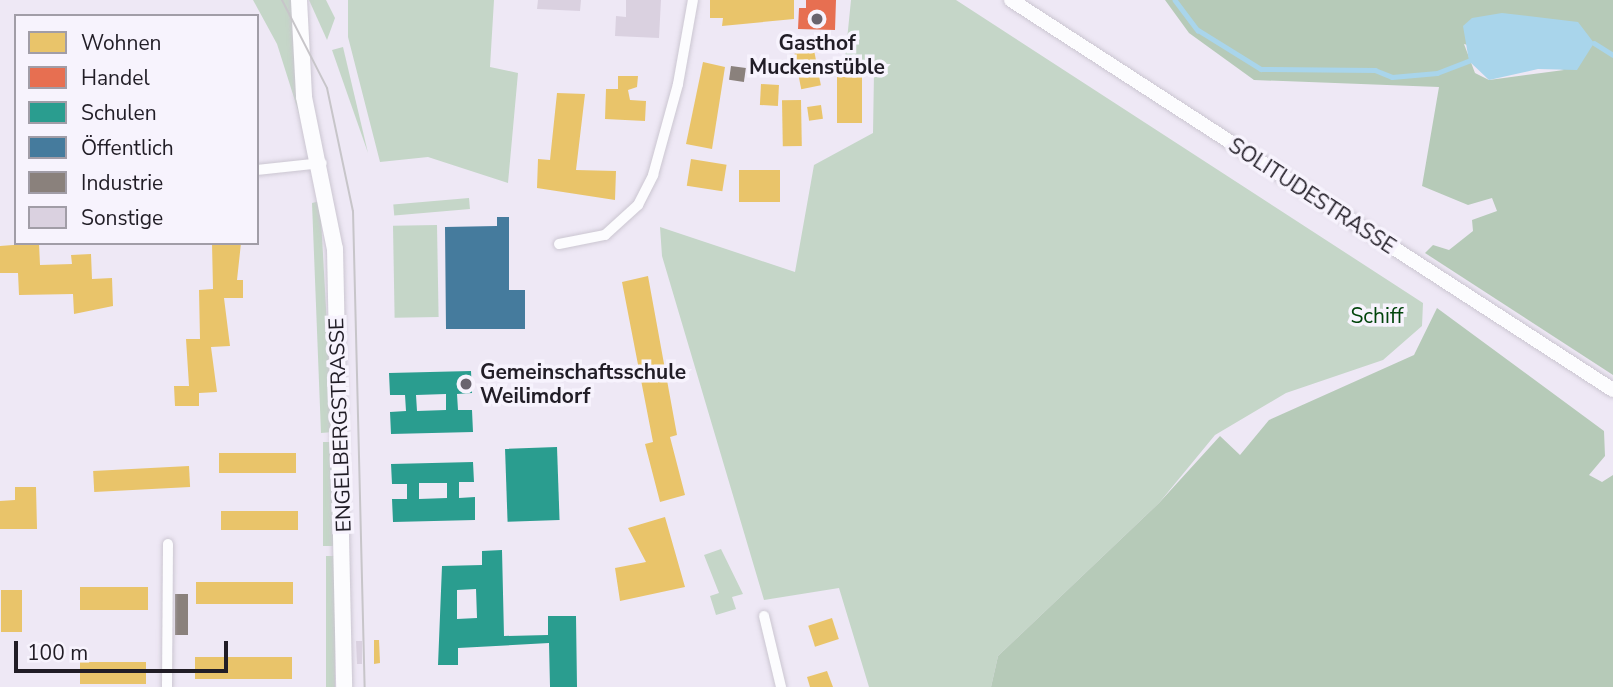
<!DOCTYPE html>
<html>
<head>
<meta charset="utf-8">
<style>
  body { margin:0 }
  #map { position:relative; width:1613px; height:687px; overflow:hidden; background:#eee8f5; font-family:"Nunito Sans",sans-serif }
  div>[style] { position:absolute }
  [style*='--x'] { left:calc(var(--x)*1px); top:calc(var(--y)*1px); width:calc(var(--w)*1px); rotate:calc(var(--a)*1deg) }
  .green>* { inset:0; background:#c5d6c8; transform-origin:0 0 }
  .forest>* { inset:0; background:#b6cab8 }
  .water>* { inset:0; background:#a9d5eb }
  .homes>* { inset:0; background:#e9c46a; transform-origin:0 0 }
  .shops>* { inset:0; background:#e76f51 }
  .schools>* { inset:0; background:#2a9d8f; transform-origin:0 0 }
  .public>* { inset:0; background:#457b9d }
  .industry>* { inset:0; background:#8a817c; transform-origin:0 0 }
  .stream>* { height:4.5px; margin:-2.25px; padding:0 2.25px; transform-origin:2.25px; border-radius:2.25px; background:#a9d5eb }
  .building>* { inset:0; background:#dad1e0 }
  .roads { filter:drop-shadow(0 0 2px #cbc6d1) drop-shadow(0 0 2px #cbc6d1) }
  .minor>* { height:10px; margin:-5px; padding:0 5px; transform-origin:5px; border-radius:5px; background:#fcfcfe }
  .tertiary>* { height:14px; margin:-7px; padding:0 7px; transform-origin:7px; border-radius:7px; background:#fcfcfe }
  .secondary>* { height:16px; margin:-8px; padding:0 8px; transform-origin:8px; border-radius:8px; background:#fcfcfe }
  .tram>* { height:2px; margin:-1px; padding:0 1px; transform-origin:1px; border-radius:1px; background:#c7c5c9 }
  .dots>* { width:19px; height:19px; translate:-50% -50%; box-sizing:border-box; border:4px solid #f7f3fd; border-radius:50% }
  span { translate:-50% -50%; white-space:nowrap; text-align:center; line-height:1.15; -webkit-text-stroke:7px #f7f3fd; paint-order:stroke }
  .poi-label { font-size:21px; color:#211d26; font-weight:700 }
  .left { translate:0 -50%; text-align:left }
  .street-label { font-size:21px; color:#211d26 }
  .park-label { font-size:21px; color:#01440b }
  .legend { position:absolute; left:14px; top:14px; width:245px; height:231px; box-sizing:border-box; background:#f7f3fd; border:2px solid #a19da7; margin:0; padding:9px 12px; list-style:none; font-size:21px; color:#211d26 }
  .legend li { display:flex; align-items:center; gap:14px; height:35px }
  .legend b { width:35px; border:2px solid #a19da7 }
  .scale { position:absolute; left:14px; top:641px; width:214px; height:32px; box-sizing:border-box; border:4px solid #211d26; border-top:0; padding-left:9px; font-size:21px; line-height:24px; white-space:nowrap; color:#211d26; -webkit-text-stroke:5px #f7f3fd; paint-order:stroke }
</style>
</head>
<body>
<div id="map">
  <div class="green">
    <i style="clip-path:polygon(253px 0,292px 0,303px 126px,277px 44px)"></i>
    <i style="clip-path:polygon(309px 0,326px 0,335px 18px,327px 40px)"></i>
    <i style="clip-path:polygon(348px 0,494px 0,490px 67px,518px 73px,508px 183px,428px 157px,380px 162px,348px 37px)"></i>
    <i style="clip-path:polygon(851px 0,956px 0,1423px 303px,1422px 326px,1383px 360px,1286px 393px,1215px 435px,1159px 503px,998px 656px,991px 687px,869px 687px,839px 588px,764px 600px,662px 256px,660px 227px,795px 272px,814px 165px,873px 133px,874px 72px,844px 70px)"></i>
    <i style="clip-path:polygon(343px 47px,368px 153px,332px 50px)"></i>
    <i style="left:469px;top:198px;width:11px;height:76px;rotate:85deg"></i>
    <i style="clip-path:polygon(320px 201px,333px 432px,321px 433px,312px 203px)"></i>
    <i style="left:437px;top:225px;width:92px;height:44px;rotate:89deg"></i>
    <i style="left:323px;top:442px;width:10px;height:104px"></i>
    <i style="clip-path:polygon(721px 549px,743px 594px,732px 597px,736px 609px,716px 615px,710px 596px,719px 593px,704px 555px)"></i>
    <i style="left:326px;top:556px;width:9px;height:131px"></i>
  </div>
  <div class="forest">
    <i style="clip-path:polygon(evenodd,1165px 0,1613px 0,1613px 375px,1425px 253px,1433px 245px,1449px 250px,1473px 231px,1472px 220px,1497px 211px,1492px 198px,1468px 205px,1422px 186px,1439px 87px,1254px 80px,1189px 33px,1165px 0,1464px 44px,1564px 70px,1489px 80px,1475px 73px,1464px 44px)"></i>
    <i style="clip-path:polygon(1437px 308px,1604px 431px,1605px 456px,1589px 475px,1602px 482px,1613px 475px,1613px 687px,991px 687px,998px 656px,1159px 503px,1220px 436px,1240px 455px,1269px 420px,1414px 355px)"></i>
  </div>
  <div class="water">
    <i style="clip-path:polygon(1502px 13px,1578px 22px,1594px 43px,1577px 70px,1538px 69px,1489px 80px,1469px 61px,1463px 26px,1472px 18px)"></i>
  </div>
  <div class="homes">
    <i style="clip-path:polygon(710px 0,794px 0,794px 19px,722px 26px,723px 18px,710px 18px)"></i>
    <i style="left:814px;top:50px;width:36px;height:20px;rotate:79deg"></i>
    <i style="clip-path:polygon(703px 62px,725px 67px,712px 149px,686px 144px)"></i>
    <i style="clip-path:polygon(618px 76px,638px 76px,637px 87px,628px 90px,630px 100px,646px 101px,645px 121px,605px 119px,606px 89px,618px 89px)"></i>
    <i style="left:837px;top:77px;width:25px;height:46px"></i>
    <i style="left:761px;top:84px;width:18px;height:21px;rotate:3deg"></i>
    <i style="clip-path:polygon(557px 93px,585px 94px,576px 170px,616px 171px,615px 200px,537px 188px,538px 159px,550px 160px)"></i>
    <i style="left:801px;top:100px;width:46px;height:19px;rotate:89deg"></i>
    <i style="left:821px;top:105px;width:14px;height:14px;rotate:82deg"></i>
    <i style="left:691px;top:159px;width:36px;height:27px;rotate:9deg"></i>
    <i style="left:739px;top:170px;width:41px;height:32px"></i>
    <i style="clip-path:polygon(39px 243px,40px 265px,72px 264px,71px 255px,91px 254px,92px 279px,112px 278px,113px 306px,74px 314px,73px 294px,19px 295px,18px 273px,0 273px,0 246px)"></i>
    <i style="clip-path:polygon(212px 243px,241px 243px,237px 280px,243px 280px,243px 298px,224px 298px,230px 346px,211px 347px,217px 392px,199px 393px,199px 406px,175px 406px,174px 386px,189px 386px,186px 339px,200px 339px,199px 290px,213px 289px)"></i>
    <i style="clip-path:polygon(648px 276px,677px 435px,670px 437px,685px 495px,660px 502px,645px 444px,653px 442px,622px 282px)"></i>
    <i style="left:296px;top:453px;width:20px;height:77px;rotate:90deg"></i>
    <i style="left:189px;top:466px;width:21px;height:96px;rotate:87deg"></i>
    <i style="clip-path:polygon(15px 487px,36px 487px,37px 529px,0 529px,0 501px,15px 500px)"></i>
    <i style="left:298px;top:511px;width:19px;height:77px;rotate:90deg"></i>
    <i style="clip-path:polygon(665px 517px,685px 587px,620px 601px,615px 568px,646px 562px,628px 528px)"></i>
    <i style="left:293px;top:582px;width:22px;height:97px;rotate:90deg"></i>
    <i style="left:148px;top:587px;width:23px;height:68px;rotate:90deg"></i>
    <i style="left:1px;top:590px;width:21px;height:42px"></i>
    <i style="left:832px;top:618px;width:22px;height:25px;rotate:72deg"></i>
    <i style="clip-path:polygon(374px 640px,379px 640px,380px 663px,374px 664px)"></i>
    <i style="left:292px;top:657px;width:22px;height:97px;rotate:90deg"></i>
    <i style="left:146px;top:662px;width:22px;height:66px;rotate:90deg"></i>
    <i style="clip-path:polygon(827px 671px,833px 687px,810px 687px,807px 677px)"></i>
  </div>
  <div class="shops">
    <i style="clip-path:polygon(806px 0,836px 0,835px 30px,798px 29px,799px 8px,806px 8px)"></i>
  </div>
  <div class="schools">
    <i style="clip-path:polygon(evenodd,471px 371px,472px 393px,457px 394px,458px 410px,472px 410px,473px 432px,391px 434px,390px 412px,406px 411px,405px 395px,390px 395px,389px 373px,471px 371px,446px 394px,446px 410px,417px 411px,416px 395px,446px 394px)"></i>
    <i style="left:557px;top:447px;width:73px;height:52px;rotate:88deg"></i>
    <i style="clip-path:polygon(evenodd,473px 462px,474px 482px,459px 482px,459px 498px,475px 497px,475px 520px,393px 522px,392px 499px,407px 499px,407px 484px,392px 484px,391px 464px,473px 462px,419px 483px,447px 483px,447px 498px,419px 499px,419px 483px)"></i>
    <i style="clip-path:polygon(evenodd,502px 550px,504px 636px,548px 635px,548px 616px,576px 616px,577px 687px,550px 687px,549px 643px,458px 648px,458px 665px,438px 665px,442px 566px,482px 565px,482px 551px,502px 550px,476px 589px,477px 618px,457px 619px,457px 590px,476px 589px)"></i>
  </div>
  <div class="public">
    <i style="clip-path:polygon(497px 217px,509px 217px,509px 290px,525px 290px,525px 329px,446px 329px,445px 227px,497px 226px)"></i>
  </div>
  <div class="industry">
    <i style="left:731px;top:66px;width:15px;height:14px;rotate:8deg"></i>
    <i style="left:175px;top:594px;width:13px;height:41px"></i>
  </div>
  <div class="stream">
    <i style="--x:1175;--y:0;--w:38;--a:53"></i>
    <i style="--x:1198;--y:30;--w:74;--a:31.8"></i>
    <i style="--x:1261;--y:69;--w:114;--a:0.5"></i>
    <i style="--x:1375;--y:70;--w:18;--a:22"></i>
    <i style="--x:1392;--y:77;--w:45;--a:-5.1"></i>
    <i style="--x:1437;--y:73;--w:34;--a:-21"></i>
    <i style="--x:1594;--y:43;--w:22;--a:32"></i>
  </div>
  <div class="building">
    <i style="clip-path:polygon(538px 0,581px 0,580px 11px,537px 9px)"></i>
    <i style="clip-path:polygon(626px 0,661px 0,659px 38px,615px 36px,616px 16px,626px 17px)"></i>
    <i style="clip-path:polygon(356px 641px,362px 641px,362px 664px,357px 664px)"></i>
  </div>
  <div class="roads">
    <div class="minor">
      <i style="--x:257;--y:170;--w:65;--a:-6.1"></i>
      <i style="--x:559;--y:244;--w:47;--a:-11.1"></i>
      <i style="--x:605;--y:235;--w:45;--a:-42.3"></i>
      <i style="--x:638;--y:205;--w:34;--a:-63"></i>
      <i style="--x:653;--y:175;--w:94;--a:-74.6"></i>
      <i style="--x:678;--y:84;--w:85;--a:-79.9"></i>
      <i style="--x:764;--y:616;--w:73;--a:76.5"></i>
      <i style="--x:167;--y:687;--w:143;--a:-89.6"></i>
    </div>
    <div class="tertiary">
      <i style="--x:1011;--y:0;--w:717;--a:32.94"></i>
    </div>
    <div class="secondary">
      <i style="--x:299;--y:0;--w:97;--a:87"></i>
      <i style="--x:304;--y:97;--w:155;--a:78.5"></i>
      <i style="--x:335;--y:249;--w:438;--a:88.8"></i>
    </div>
  </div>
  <div class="tram">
    <i style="--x:282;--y:0;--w:99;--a:62.9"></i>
    <i style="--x:327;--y:88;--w:126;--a:78.1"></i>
    <i style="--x:353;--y:211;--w:476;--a:88.6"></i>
  </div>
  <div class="dots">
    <i style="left:817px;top:19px;background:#69646e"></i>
    <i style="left:466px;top:384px;background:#69646e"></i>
  </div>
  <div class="poi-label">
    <span style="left:817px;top:55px">Gasthof<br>Muckenstüble</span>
    <span class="left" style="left:480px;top:384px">Gemeinschaftsschule<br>Weilimdorf</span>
  </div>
  <div class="street-label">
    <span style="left:1312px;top:196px;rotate:33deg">SOLITUDESTRASSE</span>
    <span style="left:340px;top:425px;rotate:-92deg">ENGELBERGSTRASSE</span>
  </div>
  <div class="park-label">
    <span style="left:1377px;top:316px">Schiff</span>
  </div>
  <ul class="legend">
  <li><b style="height:19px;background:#e9c46a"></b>Wohnen</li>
  <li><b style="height:19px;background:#e76f51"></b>Handel</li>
  <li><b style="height:19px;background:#2a9d8f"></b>Schulen</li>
  <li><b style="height:19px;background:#457b9d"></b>Öffentlich</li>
  <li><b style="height:19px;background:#8a817c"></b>Industrie</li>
  <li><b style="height:19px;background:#dad1e0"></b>Sonstige</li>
  </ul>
  <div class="scale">100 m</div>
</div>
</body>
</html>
